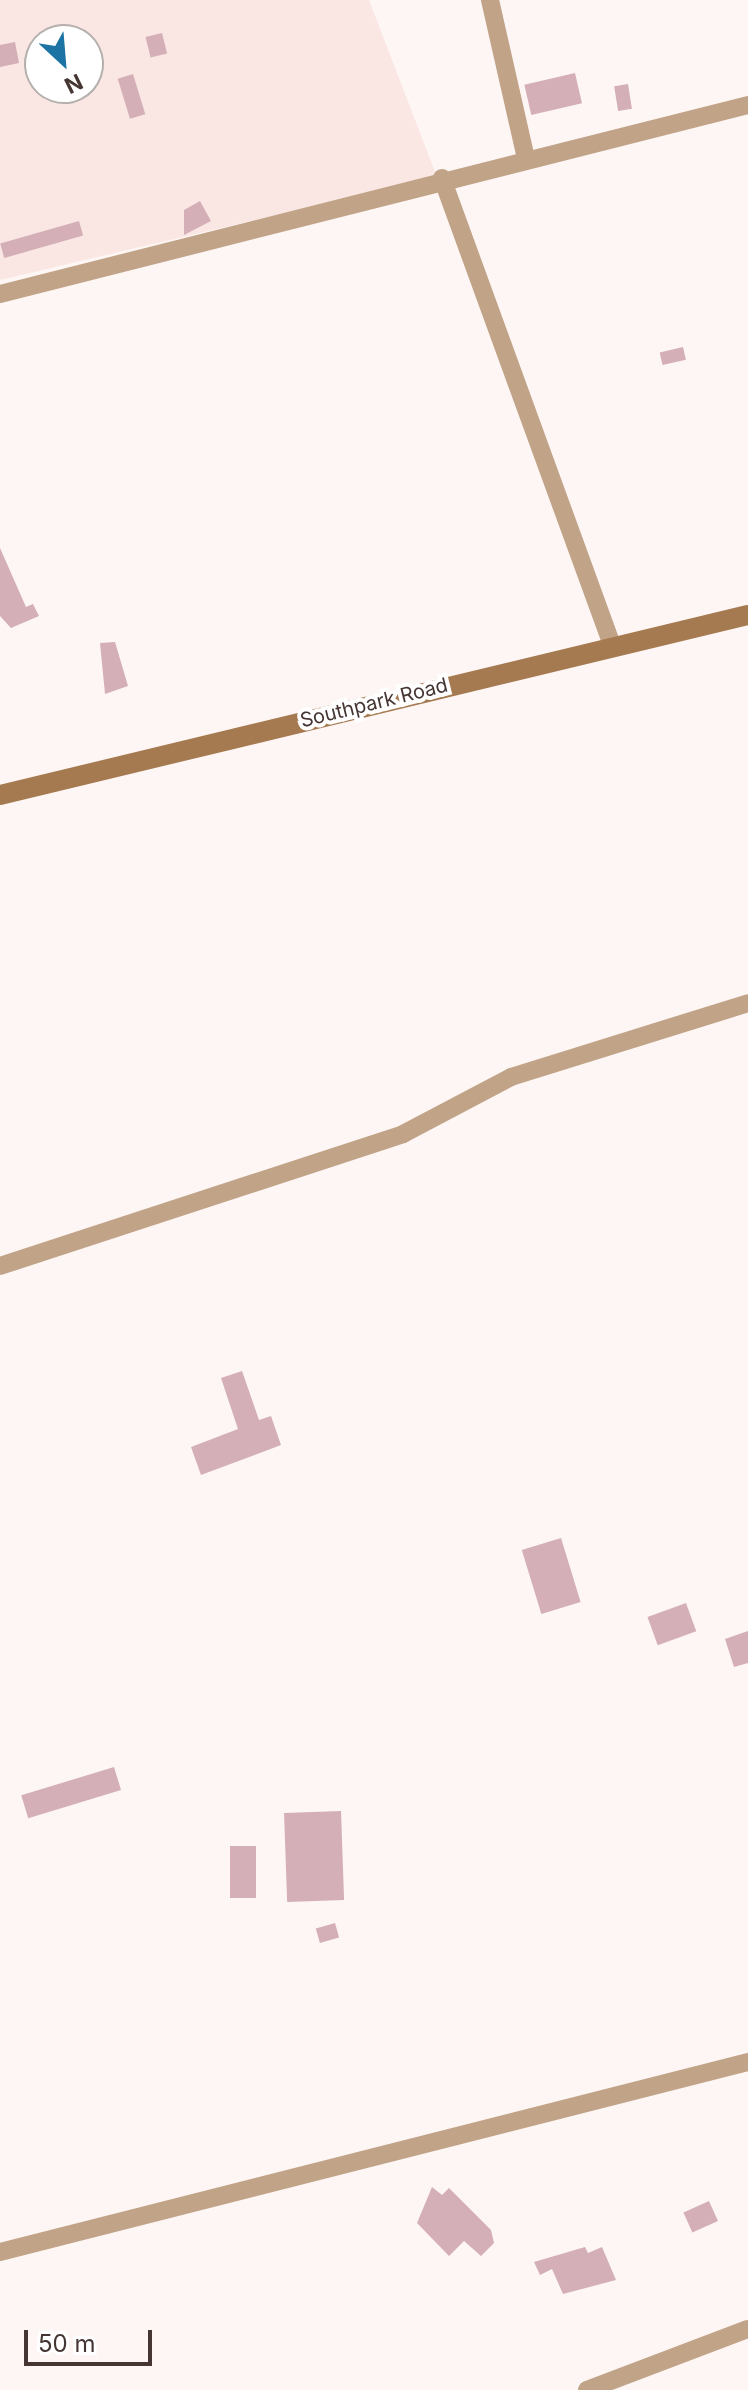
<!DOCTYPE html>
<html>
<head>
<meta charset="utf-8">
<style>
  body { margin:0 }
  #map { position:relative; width:748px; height:2390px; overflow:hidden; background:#fef6f4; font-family:Inter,sans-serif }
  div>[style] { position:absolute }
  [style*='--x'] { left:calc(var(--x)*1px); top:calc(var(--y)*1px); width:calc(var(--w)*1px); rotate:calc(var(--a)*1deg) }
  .built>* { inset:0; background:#fae7e3 }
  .building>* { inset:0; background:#d4afb8; transform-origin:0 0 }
  .street>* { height:18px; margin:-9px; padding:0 9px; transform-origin:9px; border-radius:9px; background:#c1a388 }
  .secondary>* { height:20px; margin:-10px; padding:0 10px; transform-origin:10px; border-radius:10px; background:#a57a51 }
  span { translate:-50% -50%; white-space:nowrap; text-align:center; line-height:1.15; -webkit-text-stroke:8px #fff; paint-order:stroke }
  .street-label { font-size:20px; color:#453633 }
  .north { position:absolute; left:24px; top:24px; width:80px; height:80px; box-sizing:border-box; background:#fff; border:2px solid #b5afad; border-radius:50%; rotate:154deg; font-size:22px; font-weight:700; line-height:32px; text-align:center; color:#453633 }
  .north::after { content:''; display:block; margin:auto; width:28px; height:36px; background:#1d74a4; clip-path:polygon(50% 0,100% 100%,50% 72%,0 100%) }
  .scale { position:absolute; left:24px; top:2330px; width:128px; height:36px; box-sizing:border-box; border:4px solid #453633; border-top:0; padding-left:10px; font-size:24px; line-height:28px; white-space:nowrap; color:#453633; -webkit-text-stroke:6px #fff; paint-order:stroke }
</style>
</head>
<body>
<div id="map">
  <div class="built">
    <i style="clip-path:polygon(evenodd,0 0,369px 0,437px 177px,0 280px,0 0,40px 40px,88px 40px,88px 88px,40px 88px,40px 40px)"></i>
  </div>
  <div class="building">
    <i style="left:162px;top:33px;width:21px;height:17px;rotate:76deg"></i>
    <i style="clip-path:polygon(15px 42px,19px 63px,0 67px,0 45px)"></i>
    <i style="left:575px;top:73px;width:31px;height:52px;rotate:77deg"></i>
    <i style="left:133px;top:74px;width:42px;height:16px;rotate:73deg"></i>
    <i style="left:628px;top:84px;width:25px;height:14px;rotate:81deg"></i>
    <i style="clip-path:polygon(200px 201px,211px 221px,184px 235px,184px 210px)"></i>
    <i style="left:79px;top:221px;width:15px;height:82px;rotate:74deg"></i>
    <i style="left:683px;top:347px;width:13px;height:24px;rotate:77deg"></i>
    <i style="clip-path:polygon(0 548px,26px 607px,33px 604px,39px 616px,11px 628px,0 616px)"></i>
    <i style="clip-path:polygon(115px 642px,128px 686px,105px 694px,100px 643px)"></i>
    <i style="clip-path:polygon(242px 1371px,259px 1420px,271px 1416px,281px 1445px,201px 1475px,191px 1447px,238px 1429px,221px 1378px)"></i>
    <i style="left:561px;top:1538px;width:67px;height:41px;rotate:73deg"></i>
    <i style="left:686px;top:1603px;width:30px;height:41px;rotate:70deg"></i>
    <i style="clip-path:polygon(748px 1631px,748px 1663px,734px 1667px,725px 1639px)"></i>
    <i style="left:114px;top:1767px;width:24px;height:97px;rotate:73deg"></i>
    <i style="left:341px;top:1811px;width:89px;height:57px;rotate:88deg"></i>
    <i style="left:230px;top:1846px;width:26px;height:52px"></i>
    <i style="left:335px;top:1923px;width:15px;height:20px;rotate:74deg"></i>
    <i style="clip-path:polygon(432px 2187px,442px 2195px,449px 2188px,491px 2230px,494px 2243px,481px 2256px,464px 2241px,449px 2256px,417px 2223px)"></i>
    <i style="left:709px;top:2201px;width:22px;height:28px;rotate:66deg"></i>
    <i style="clip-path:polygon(585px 2247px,588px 2253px,602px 2247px,616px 2280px,563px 2294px,552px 2269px,540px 2275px,534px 2262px)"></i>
  </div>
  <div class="street">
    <i style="--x:490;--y:0;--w:163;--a:77.2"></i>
    <i style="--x:442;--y:178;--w:497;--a:70"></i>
    <i style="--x:0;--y:294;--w:772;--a:-14.18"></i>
    <i style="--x:0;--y:1266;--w:424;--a:-18.1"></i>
    <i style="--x:403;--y:1134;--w:122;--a:-27.8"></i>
    <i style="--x:511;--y:1077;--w:248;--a:-17.3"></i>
    <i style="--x:0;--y:2252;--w:772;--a:-14.25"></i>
    <i style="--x:587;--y:2390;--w:172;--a:-20.8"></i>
  </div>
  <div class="secondary">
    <i style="--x:0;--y:795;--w:769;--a:-13.53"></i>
  </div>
  <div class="street-label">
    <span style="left:374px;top:703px;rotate:-14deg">Southpark Road</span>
  </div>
  <div class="north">N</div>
  <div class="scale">50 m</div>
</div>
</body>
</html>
